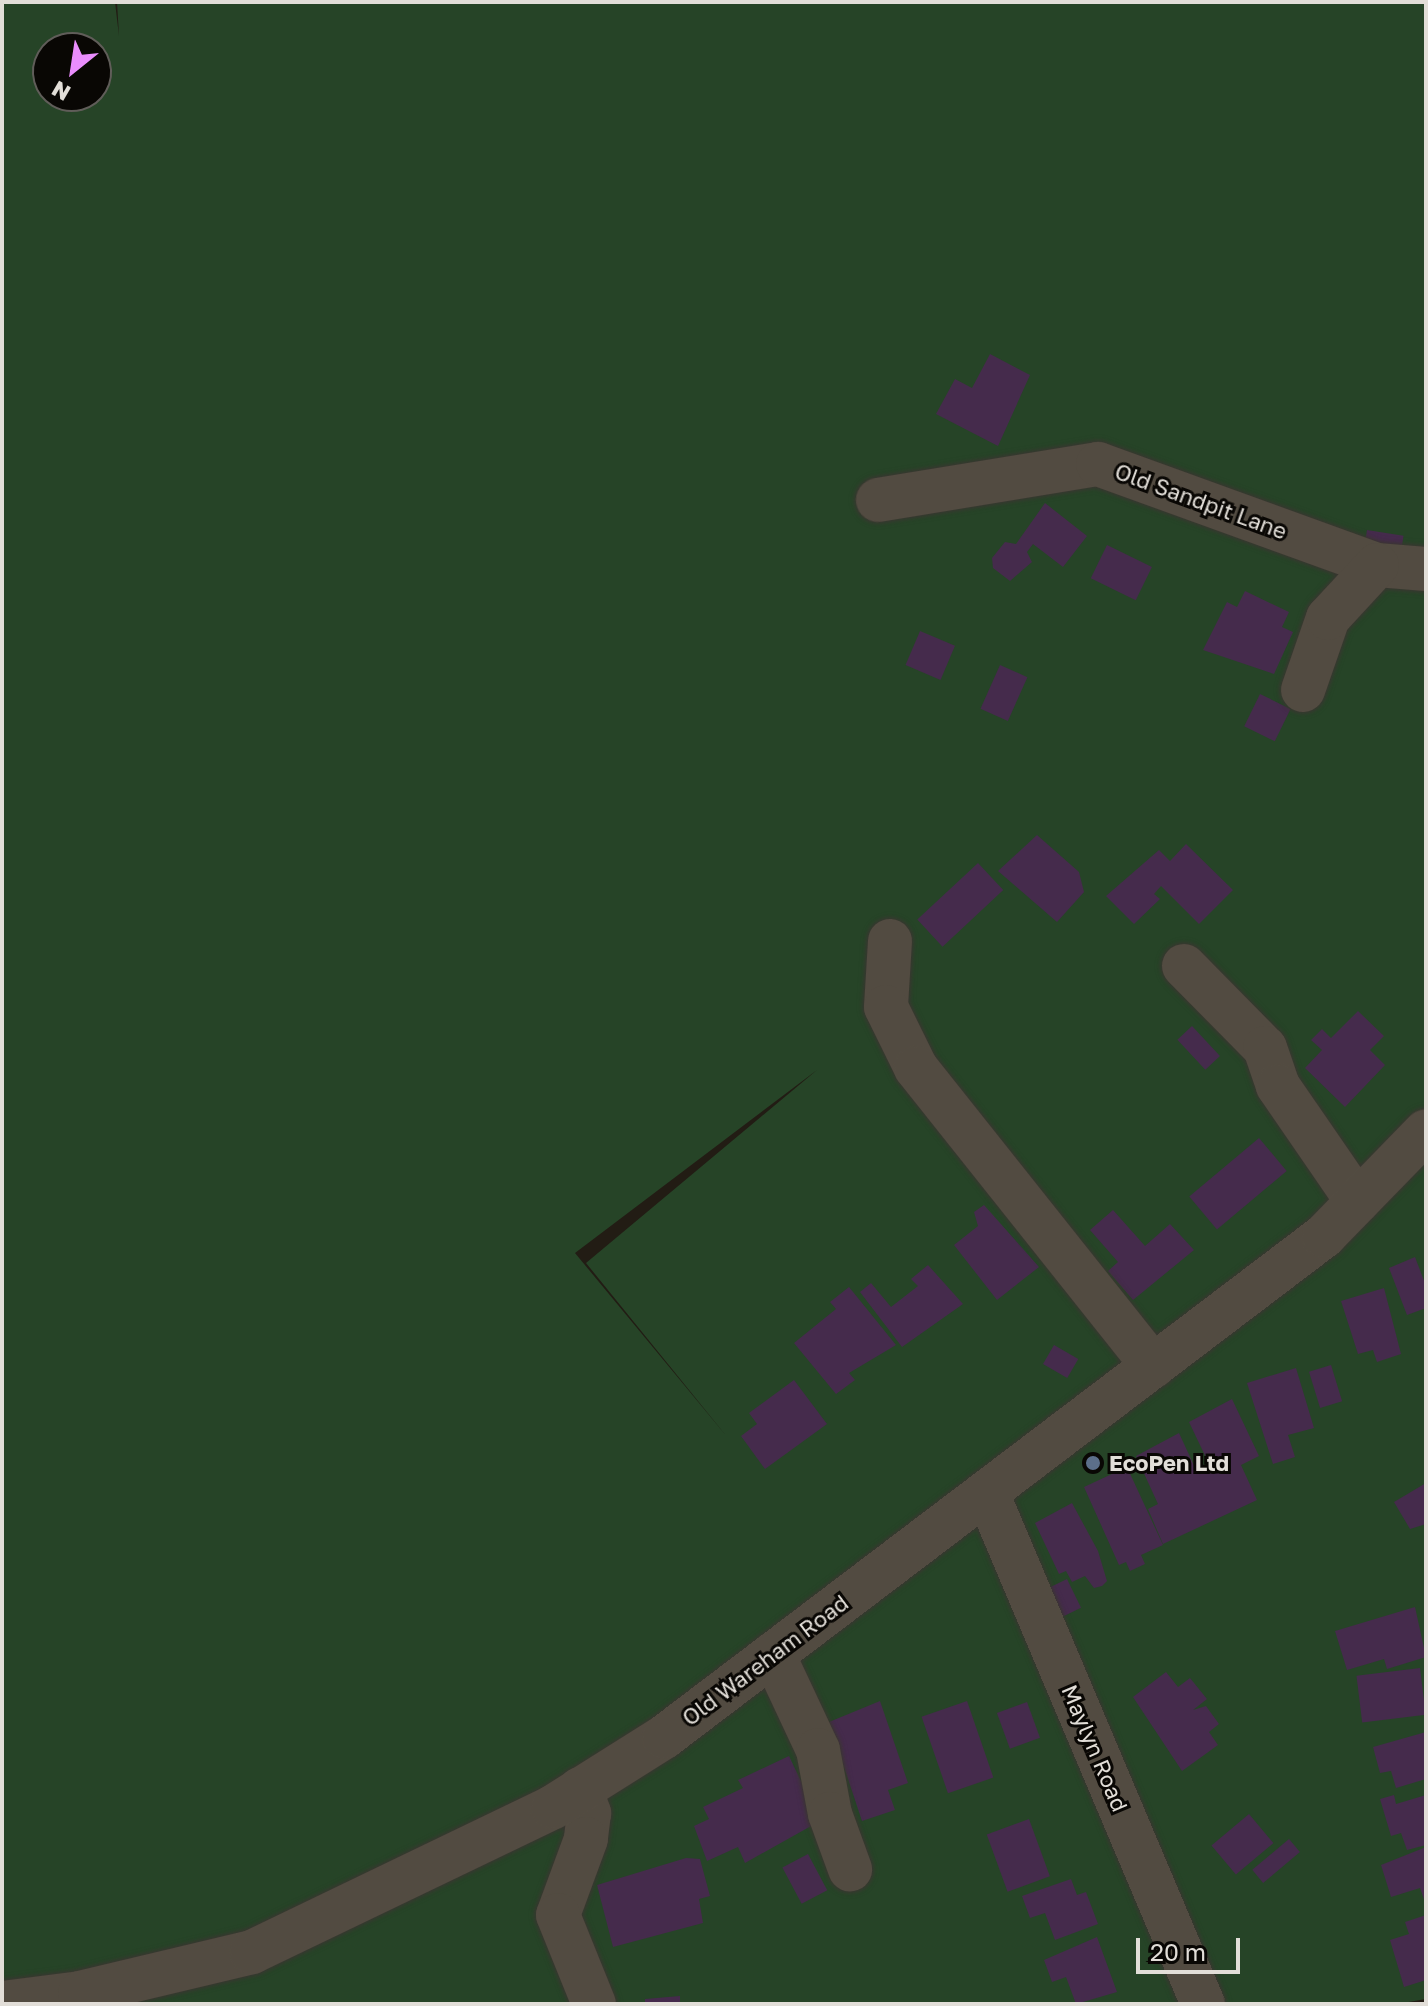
<!DOCTYPE html>
<html>
<head>
<meta charset="utf-8">
<style>
  body { margin:0 }
  #map { position:relative; width:1428px; height:2006px; overflow:hidden; background:#221c14; font-family:"Golos Text",sans-serif }
  div>[style] { position:absolute }
  [style*='--x'] { left:calc(var(--x)*1px); top:calc(var(--y)*1px); width:calc(var(--w)*1px); rotate:calc(var(--a)*1deg) }
  .green>* { inset:0; background:#264427 }
  .building>* { inset:0; background:#452b4c; transform-origin:0 0 }
  .roads { filter:drop-shadow(0 0 2px #3a3631) drop-shadow(0 0 2px #3a3631) }
  .minor>* { height:44px; margin:-22px; padding:0 22px; transform-origin:22px; border-radius:22px; background:#524b41 }
  .dots>* { width:22px; height:22px; translate:-50% -50%; box-sizing:border-box; border:4px solid #090704; border-radius:50% }
  span { translate:-50% -50%; white-space:nowrap; text-align:center; line-height:1.15; -webkit-text-stroke:6px #090704; paint-order:stroke }
  .street-label { font-size:22px; color:#e2ded8 }
  .poi-label { font-size:22px; color:#e2ded8; font-weight:700 }
  .left { translate:0 -50%; text-align:left }
  .frame { position:absolute; inset:0; border:4px solid #e2ded8; pointer-events:none }
  .north { position:absolute; left:32px; top:32px; width:80px; height:80px; box-sizing:border-box; background:#090704; border:2px solid #605d59; border-radius:50%; rotate:210deg; font-size:22px; font-weight:700; line-height:32px; text-align:center; color:#e2ded8 }
  .north::after { content:''; display:block; margin:auto; width:28px; height:36px; background:#ea8dfd; clip-path:polygon(50% 0,100% 100%,50% 72%,0 100%) }
  .scale { position:absolute; left:1136px; top:1938px; width:104px; height:36px; box-sizing:border-box; border:4px solid #e2ded8; border-top:0; padding-left:10px; font-size:24px; line-height:28px; white-space:nowrap; color:#e2ded8; -webkit-text-stroke:6px #090704; paint-order:stroke }
</style>
</head>
<body>
<div id="map">
  <div class="green">
    <i style="clip-path:polygon(evenodd,2px 2px,115px 2px,119px 36px,117px 2px,1426px 2px,1426px 1999px,1397px 2004px,2px 2004px,2px 2px,48px 48px,96px 48px,96px 96px,48px 96px,48px 48px,2px 2px,817px 1070px,586px 1263px,728px 1438px,575px 1253px,817px 1070px)"></i>
  </div>
  <div class="building">
    <i style="clip-path:polygon(990px 354px,1030px 375px,998px 446px,936px 414px,955px 379px,972px 388px)"></i>
    <i style="clip-path:polygon(1045px 503px,1087px 536px,1063px 567px,1033px 544px,1027px 552px,1032px 562px,1010px 581px,993px 568px,992px 558px,1005px 542px,1016px 544px)"></i>
    <i style="left:1367px;top:530px;width:37px;height:17px;rotate:9deg"></i>
    <i style="left:1107px;top:545px;width:50px;height:37px;rotate:26deg"></i>
    <i style="clip-path:polygon(1245px 591px,1289px 612px,1282px 627px,1293px 632px,1274px 674px,1203px 650px,1227px 602px,1237px 607px)"></i>
    <i style="left:920px;top:631px;width:38px;height:37px;rotate:23deg"></i>
    <i style="left:1000px;top:665px;width:30px;height:48px;rotate:24deg"></i>
    <i style="left:1260px;top:694px;width:34px;height:36px;rotate:26deg"></i>
    <i style="clip-path:polygon(1037px 835px,1079px 872px,1084px 892px,1057px 922px,998px 871px)"></i>
    <i style="clip-path:polygon(1186px 844px,1233px 890px,1199px 924px,1161px 886px,1154px 894px,1160px 899px,1134px 924px,1106px 896px,1159px 850px,1170px 861px)"></i>
    <i style="left:978px;top:863px;width:37px;height:83px;rotate:47deg"></i>
    <i style="clip-path:polygon(1358px 1011px,1384px 1036px,1370px 1050px,1385px 1065px,1345px 1107px,1305px 1068px,1322px 1050px,1311px 1040px,1322px 1029px,1331px 1038px)"></i>
    <i style="left:1192px;top:1026px;width:41px;height:20px;rotate:47deg"></i>
    <i style="left:1259px;top:1138px;width:43px;height:91px;rotate:50deg"></i>
    <i style="clip-path:polygon(984px 1205px,1039px 1267px,997px 1300px,954px 1245px,978px 1226px,974px 1212px)"></i>
    <i style="clip-path:polygon(1113px 1210px,1145px 1246px,1170px 1224px,1194px 1250px,1133px 1300px,1108px 1271px,1118px 1262px,1090px 1230px)"></i>
    <i style="clip-path:polygon(1415px 1257px,1426px 1286px,1426px 1308px,1407px 1315px,1389px 1268px)"></i>
    <i style="clip-path:polygon(928px 1265px,963px 1304px,902px 1347px,860px 1292px,871px 1283px,891px 1307px,918px 1286px,911px 1279px)"></i>
    <i style="clip-path:polygon(849px 1287px,896px 1345px,849px 1373px,855px 1380px,836px 1394px,794px 1343px,836px 1309px,830px 1302px)"></i>
    <i style="clip-path:polygon(1384px 1288px,1401px 1354px,1377px 1362px,1373px 1350px,1358px 1354px,1341px 1301px)"></i>
    <i style="left:1054px;top:1345px;width:28px;height:22px;rotate:30deg"></i>
    <i style="left:1331px;top:1365px;width:38px;height:23px;rotate:73deg"></i>
    <i style="clip-path:polygon(1296px 1368px,1314px 1428px,1288px 1435px,1295px 1457px,1273px 1464px,1247px 1383px)"></i>
    <i style="clip-path:polygon(794px 1380px,827px 1424px,765px 1469px,741px 1436px,757px 1424px,749px 1413px)"></i>
    <i style="clip-path:polygon(1232px 1399px,1259px 1456px,1241px 1465px,1257px 1500px,1163px 1544px,1148px 1509px,1158px 1504px,1136px 1456px,1179px 1433px,1197px 1472px,1210px 1466px,1189px 1422px)"></i>
    <i style="clip-path:polygon(1127px 1467px,1163px 1545px,1141px 1555px,1145px 1564px,1130px 1571px,1126px 1562px,1119px 1565px,1084px 1487px)"></i>
    <i style="clip-path:polygon(1426px 1483px,1426px 1524px,1410px 1529px,1394px 1502px)"></i>
    <i style="clip-path:polygon(1072px 1503px,1098px 1551px,1107px 1581px,1102px 1586px,1094px 1588px,1085px 1576px,1072px 1582px,1066px 1571px,1059px 1574px,1035px 1523px)"></i>
    <i style="left:1067px;top:1579px;width:32px;height:20px;rotate:64deg"></i>
    <i style="clip-path:polygon(1415px 1607px,1426px 1657px,1387px 1669px,1384px 1659px,1347px 1670px,1335px 1631px)"></i>
    <i style="left:1420px;top:1668px;width:47px;height:64px;rotate:83deg"></i>
    <i style="clip-path:polygon(1166px 1672px,1178px 1687px,1190px 1678px,1207px 1699px,1193px 1710px,1206px 1706px,1219px 1724px,1209px 1732px,1218px 1745px,1182px 1771px,1133px 1697px)"></i>
    <i style="clip-path:polygon(880px 1701px,908px 1783px,888px 1790px,895px 1810px,862px 1821px,829px 1722px)"></i>
    <i style="left:967px;top:1701px;width:81px;height:48px;rotate:71deg"></i>
    <i style="left:1027px;top:1702px;width:38px;height:32px;rotate:70deg"></i>
    <i style="clip-path:polygon(1426px 1732px,1426px 1779px,1396px 1788px,1391px 1771px,1380px 1773px,1373px 1747px)"></i>
    <i style="clip-path:polygon(789px 1756px,820px 1821px,745px 1863px,738px 1847px,707px 1861px,694px 1826px,709px 1819px,703px 1807px,743px 1788px,738px 1780px)"></i>
    <i style="clip-path:polygon(1394px 1795px,1396px 1804px,1426px 1795px,1426px 1845px,1407px 1850px,1401px 1833px,1391px 1836px,1380px 1799px)"></i>
    <i style="left:1249px;top:1814px;width:38px;height:49px;rotate:50deg"></i>
    <i style="left:1029px;top:1819px;width:61px;height:45px;rotate:70deg"></i>
    <i style="left:1289px;top:1839px;width:17px;height:48px;rotate:50deg"></i>
    <i style="clip-path:polygon(1426px 1847px,1426px 1905px,1420px 1888px,1391px 1897px,1381px 1865px)"></i>
    <i style="left:808px;top:1854px;width:41px;height:29px;rotate:62deg"></i>
    <i style="clip-path:polygon(686px 1858px,700px 1859px,710px 1896px,699px 1899px,703px 1923px,613px 1947px,597px 1885px)"></i>
    <i style="clip-path:polygon(1071px 1879px,1077px 1895px,1086px 1892px,1098px 1924px,1055px 1940px,1045px 1913px,1030px 1918px,1022px 1896px)"></i>
    <i style="clip-path:polygon(1426px 1915px,1426px 1980px,1404px 1987px,1390px 1940px,1409px 1934px,1405px 1922px)"></i>
    <i style="clip-path:polygon(1097px 1937px,1117px 1992px,1076px 2004px,1066px 1977px,1052px 1982px,1044px 1960px)"></i>
    <i style="clip-path:polygon(680px 1996px,680px 2004px,645px 2004px,645px 1999px)"></i>
  </div>
  <div class="roads">
    <div class="minor">
      <i style="--x:878;--y:500;--w:223;--a:-9.3"></i>
      <i style="--x:1098;--y:464;--w:297;--a:19.9"></i>
      <i style="--x:1377;--y:565;--w:49;--a:4.7"></i>
      <i style="--x:1303;--y:690;--w:76;--a:-70.9"></i>
      <i style="--x:1328;--y:618;--w:72;--a:-47.2"></i>
      <i style="--x:890;--y:941;--w:66;--a:93.5"></i>
      <i style="--x:886;--y:1007;--w:68;--a:63.8"></i>
      <i style="--x:916;--y:1068;--w:381;--a:51.5"></i>
      <i style="--x:1184;--y:966;--w:115;--a:45.4"></i>
      <i style="--x:1265;--y:1048;--w:40;--a:71.1"></i>
      <i style="--x:1278;--y:1086;--w:140;--a:55.5"></i>
      <i style="--x:987;--y:1493;--w:555;--a:67.09"></i>
      <i style="--x:773;--y:1654;--w:106;--a:64.9"></i>
      <i style="--x:818;--y:1750;--w:65;--a:79.4"></i>
      <i style="--x:830;--y:1814;--w:59;--a:70"></i>
      <i style="--x:580;--y:1789;--w:26;--a:69"></i>
      <i style="--x:589;--y:1813;--w:26;--a:97"></i>
      <i style="--x:586;--y:1839;--w:81;--a:110.2"></i>
      <i style="--x:558;--y:1915;--w:96;--a:68"></i>
      <i style="--x:2;--y:2003;--w:79;--a:-7.3"></i>
      <i style="--x:80;--y:1993;--w:177;--a:-13.4"></i>
      <i style="--x:252;--y:1952;--w:334;--a:-25.7"></i>
      <i style="--x:553;--y:1807;--w:131;--a:-32.2"></i>
      <i style="--x:664;--y:1737;--w:829;--a:-37.2"></i>
      <i style="--x:1324;--y:1236;--w:146;--a:-45.8"></i>
    </div>
  </div>
  <div class="dots">
    <i style="left:1093px;top:1463px;background:#5c6f8a"></i>
  </div>
  <div class="street-label">
    <span style="left:1201px;top:501px;rotate:20deg">Old Sandpit Lane</span>
    <span style="left:765px;top:1660px;rotate:-37deg">Old Wareham Road</span>
    <span style="left:1095px;top:1748px;rotate:67deg">Maylyn Road</span>
  </div>
  <div class="poi-label">
    <span class="left" style="left:1109px;top:1463px">EcoPen Ltd</span>
  </div>
  <div class="frame"></div>
  <div class="north">N</div>
  <div class="scale">20 m</div>
</div>
</body>
</html>
